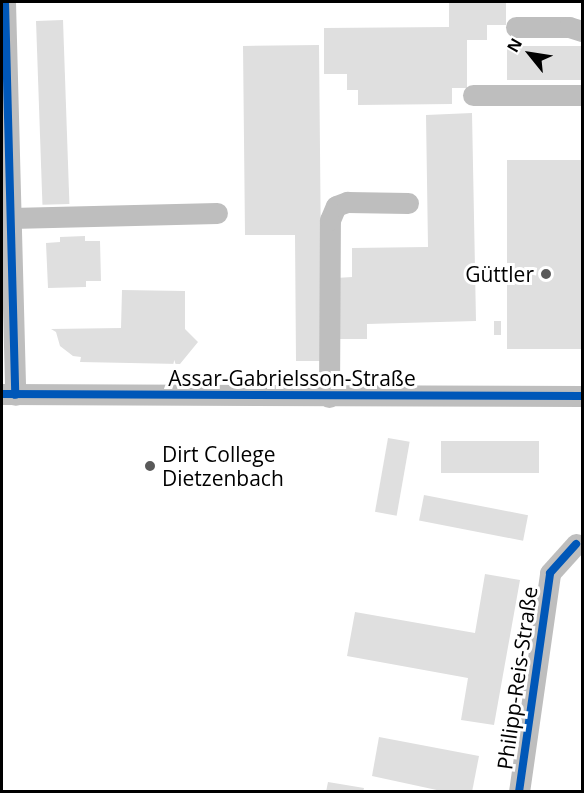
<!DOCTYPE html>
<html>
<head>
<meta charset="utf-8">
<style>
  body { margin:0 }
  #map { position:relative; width:584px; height:793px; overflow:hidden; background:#fff; font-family:"Open Sans",sans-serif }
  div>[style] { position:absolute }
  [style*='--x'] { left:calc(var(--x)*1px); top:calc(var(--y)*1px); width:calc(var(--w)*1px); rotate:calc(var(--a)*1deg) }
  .building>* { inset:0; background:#dfdfdf; transform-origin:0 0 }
  .minor>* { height:21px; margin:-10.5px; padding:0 10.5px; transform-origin:10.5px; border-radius:10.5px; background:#bebebe }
  .cycleway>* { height:8px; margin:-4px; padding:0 4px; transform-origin:4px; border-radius:4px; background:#0057b8 }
  .dots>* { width:16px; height:16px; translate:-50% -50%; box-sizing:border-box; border:3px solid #fff; border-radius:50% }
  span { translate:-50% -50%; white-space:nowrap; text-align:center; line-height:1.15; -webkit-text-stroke:6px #fff; paint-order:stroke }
  .poi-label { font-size:21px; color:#000 }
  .right { translate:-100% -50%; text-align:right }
  .left { translate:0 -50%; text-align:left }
  .street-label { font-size:21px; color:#000 }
  .frame { position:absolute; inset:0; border:3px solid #000; pointer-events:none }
  .north { position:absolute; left:500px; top:24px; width:60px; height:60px; -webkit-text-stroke:4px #fff; paint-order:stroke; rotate:300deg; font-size:16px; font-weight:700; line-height:24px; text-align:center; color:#000 }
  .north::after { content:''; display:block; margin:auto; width:21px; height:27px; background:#000; clip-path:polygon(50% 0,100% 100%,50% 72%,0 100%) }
</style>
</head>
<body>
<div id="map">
  <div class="building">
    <i style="clip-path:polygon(449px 2px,506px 2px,506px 25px,487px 25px,487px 40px,467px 40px,467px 88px,452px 88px,452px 104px,358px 105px,358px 90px,347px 90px,347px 74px,324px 74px,324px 28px,449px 27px)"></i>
    <i style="left:63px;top:20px;width:184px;height:27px;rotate:88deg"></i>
    <i style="clip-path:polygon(319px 45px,322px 361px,296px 361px,295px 235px,245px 235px,243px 46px)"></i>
    <i style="left:507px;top:46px;width:75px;height:34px"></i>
    <i style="clip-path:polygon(472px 113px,476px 321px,367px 324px,367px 339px,337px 339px,336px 278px,352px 277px,352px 248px,428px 247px,426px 115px)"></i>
    <i style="left:582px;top:160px;width:189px;height:75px;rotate:90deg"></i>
    <i style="clip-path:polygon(85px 236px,85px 241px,100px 241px,101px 281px,86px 281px,86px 287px,48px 288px,46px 243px,60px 242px,60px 237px)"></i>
    <i style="clip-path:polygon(122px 290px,185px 291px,185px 329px,198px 342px,180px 364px,80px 362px,81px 357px,73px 356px,60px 346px,56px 332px,51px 329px,121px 328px)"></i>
    <i style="left:494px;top:321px;width:7px;height:14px"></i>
    <i style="left:388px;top:438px;width:22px;height:75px;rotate:10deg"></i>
    <i style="left:441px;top:441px;width:98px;height:32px"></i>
    <i style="left:424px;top:495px;width:106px;height:26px;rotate:11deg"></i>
    <i style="clip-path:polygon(485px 574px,520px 580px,494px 725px,461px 720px,468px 678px,347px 656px,355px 612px,475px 633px)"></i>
    <i style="clip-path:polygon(379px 737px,479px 756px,472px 792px,446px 792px,372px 776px)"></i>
    <i style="clip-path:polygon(328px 782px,364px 788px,363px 792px,326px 792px)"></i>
  </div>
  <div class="minor">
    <i style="--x:5;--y:2;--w:393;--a:88.5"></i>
    <i style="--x:516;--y:27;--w:53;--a:0"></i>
    <i style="--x:569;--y:27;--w:14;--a:17"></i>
    <i style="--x:473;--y:95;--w:109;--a:0"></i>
    <i style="--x:11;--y:218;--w:206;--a:-1.4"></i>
    <i style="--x:2;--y:394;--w:580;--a:0.2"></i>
    <i style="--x:329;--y:397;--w:177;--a:-89.7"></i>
    <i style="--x:330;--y:220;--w:15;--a:-67"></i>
    <i style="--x:336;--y:206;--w:12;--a:-20"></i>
    <i style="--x:347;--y:202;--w:61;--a:0.9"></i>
    <i style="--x:519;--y:792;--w:221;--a:-81.9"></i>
    <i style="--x:550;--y:573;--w:39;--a:-48"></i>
  </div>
  <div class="cycleway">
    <i style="--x:5;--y:2;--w:393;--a:88.5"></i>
    <i style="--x:2;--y:394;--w:580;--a:0.2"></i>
    <i style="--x:519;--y:792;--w:221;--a:-81.9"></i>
    <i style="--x:550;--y:573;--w:39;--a:-48"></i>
  </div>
  <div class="dots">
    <i style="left:546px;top:274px;background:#595959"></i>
    <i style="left:150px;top:466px;background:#595959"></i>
  </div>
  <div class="poi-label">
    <span class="right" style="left:534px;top:274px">Güttler</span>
    <span class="left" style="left:162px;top:466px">Dirt College<br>Dietzenbach</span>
  </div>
  <div class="street-label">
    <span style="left:292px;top:378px">Assar-Gabrielsson-Straße</span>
    <span style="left:517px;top:678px;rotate:-82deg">Philipp-Reis-Straße</span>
  </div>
  <div class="frame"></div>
  <div class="north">N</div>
</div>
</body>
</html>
